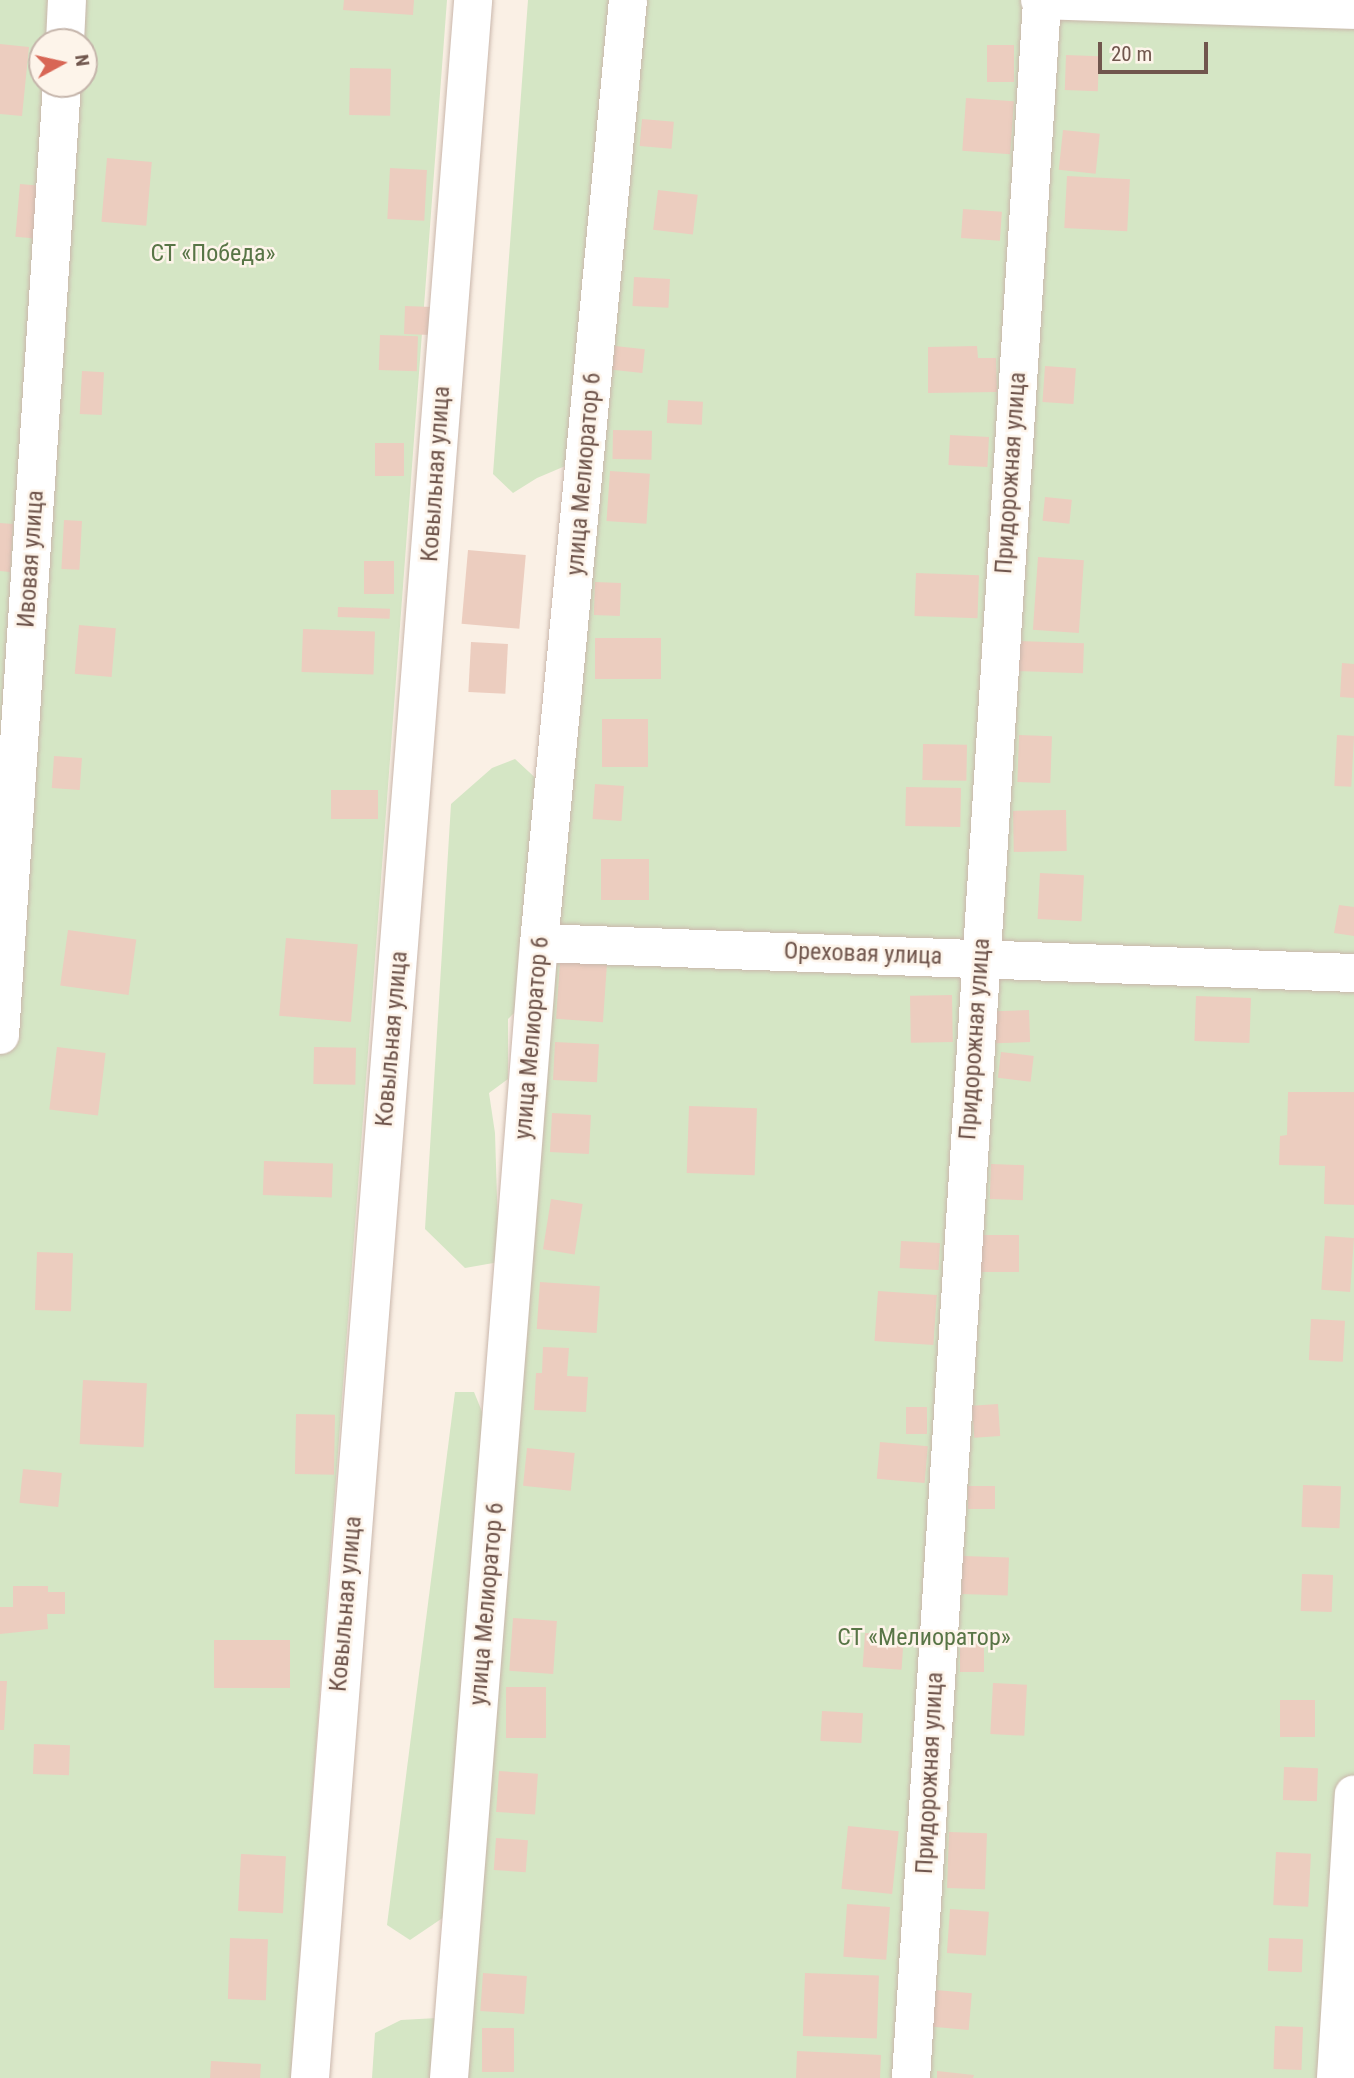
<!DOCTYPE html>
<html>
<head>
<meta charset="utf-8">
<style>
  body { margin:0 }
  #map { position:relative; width:1354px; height:2078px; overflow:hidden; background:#faf0e5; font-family:"Roboto Condensed",sans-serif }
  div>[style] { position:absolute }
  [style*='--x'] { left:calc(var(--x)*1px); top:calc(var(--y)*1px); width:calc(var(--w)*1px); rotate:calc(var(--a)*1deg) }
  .green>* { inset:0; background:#d5e6c5 }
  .building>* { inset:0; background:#eccdbf; transform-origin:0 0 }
  .roads { filter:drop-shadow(0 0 2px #cab7ac) drop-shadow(0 0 2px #cab7ac) }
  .street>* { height:38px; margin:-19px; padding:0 19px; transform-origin:19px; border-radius:19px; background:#fff }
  span { translate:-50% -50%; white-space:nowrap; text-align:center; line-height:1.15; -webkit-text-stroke:5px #fdf4ea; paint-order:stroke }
  .park-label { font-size:24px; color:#587546 }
  .street-label { font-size:24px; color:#70564d }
  .north { position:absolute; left:28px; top:28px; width:70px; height:70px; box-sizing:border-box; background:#fdf4ea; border:2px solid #c5b5ab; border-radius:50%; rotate:82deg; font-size:19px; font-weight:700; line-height:28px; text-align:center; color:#70564d }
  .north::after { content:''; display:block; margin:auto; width:24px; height:32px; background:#d86655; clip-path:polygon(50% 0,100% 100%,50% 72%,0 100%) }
  .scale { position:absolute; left:1098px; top:42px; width:110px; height:32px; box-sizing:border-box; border:4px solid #70564d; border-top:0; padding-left:9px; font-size:21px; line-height:24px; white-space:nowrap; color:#70564d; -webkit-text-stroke:5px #fdf4ea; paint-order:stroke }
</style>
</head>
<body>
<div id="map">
  <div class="green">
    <i style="clip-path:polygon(evenodd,0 0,447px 0,291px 2078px,0 2078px,0 0,42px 42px,84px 42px,84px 84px,42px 84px,42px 42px)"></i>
    <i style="clip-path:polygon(528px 0,609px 0,570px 464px,537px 478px,513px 493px,493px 474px)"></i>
    <i style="clip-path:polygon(636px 0,1354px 0,1354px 2078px,457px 2078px)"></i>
    <i style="clip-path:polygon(515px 759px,542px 784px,521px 1006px,508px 1019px,508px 1079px,489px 1093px,495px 1133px,499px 1262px,465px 1268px,425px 1229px,451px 804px,492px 768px)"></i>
    <i style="clip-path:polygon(455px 1392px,474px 1392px,485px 1419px,450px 1913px,410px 1940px,387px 1925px)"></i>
    <i style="clip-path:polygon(437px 2018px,431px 2078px,372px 2078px,375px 2033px,401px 2020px)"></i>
  </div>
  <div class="building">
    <i style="clip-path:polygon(344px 0,414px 0,413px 15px,343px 10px)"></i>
    <i style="clip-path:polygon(0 44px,29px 47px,22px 116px,0 114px)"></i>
    <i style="left:987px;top:45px;width:27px;height:37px"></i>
    <i style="left:1066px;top:55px;width:33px;height:35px;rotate:2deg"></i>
    <i style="left:350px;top:68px;width:41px;height:47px;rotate:1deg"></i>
    <i style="left:966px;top:98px;width:48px;height:53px;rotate:4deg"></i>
    <i style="left:642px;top:119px;width:32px;height:27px;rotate:5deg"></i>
    <i style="left:1063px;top:130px;width:37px;height:40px;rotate:6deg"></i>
    <i style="left:107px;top:158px;width:45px;height:64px;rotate:5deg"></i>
    <i style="left:390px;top:168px;width:37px;height:51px;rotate:3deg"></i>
    <i style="left:1067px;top:176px;width:63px;height:52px;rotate:3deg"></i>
    <i style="left:20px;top:184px;width:23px;height:53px;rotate:5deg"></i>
    <i style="left:658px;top:190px;width:40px;height:40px;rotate:7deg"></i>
    <i style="left:963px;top:209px;width:39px;height:29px;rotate:4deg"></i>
    <i style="left:634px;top:277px;width:36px;height:29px;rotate:3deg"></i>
    <i style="left:405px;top:306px;width:27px;height:28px;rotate:2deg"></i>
    <i style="left:380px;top:335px;width:38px;height:35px;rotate:2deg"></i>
    <i style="left:615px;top:346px;width:30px;height:24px;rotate:6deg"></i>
    <i style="clip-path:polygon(977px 346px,978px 358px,996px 358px,997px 392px,928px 393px,928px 347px)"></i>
    <i style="left:1045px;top:366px;width:31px;height:36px;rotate:4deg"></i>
    <i style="left:82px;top:371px;width:22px;height:43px;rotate:3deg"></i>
    <i style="left:668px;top:400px;width:35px;height:23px;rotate:3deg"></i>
    <i style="left:613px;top:430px;width:39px;height:29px;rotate:1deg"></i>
    <i style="left:950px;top:435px;width:39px;height:30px;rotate:3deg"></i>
    <i style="left:404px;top:443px;width:33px;height:29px;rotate:90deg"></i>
    <i style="left:610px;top:471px;width:40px;height:50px;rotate:4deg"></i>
    <i style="left:1045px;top:497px;width:27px;height:24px;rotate:6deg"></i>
    <i style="left:64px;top:520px;width:18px;height:49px;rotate:3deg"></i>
    <i style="clip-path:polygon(0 523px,13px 524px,10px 572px,0 571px)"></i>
    <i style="left:468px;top:550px;width:58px;height:74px;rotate:5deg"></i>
    <i style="left:1038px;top:557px;width:46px;height:73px;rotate:4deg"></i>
    <i style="left:364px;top:561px;width:30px;height:33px"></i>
    <i style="left:916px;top:573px;width:63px;height:43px;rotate:2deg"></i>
    <i style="left:595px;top:582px;width:26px;height:33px;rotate:2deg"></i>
    <i style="left:338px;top:607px;width:52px;height:10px;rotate:2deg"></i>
    <i style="left:79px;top:625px;width:37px;height:49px;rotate:5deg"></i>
    <i style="left:303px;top:629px;width:72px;height:43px;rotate:2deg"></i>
    <i style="left:595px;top:638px;width:66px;height:41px"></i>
    <i style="left:1018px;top:641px;width:66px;height:30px;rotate:2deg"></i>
    <i style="left:471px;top:642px;width:37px;height:50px;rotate:3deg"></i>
    <i style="clip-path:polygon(1342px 663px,1354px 664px,1354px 698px,1340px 697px)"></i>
    <i style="left:602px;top:719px;width:46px;height:48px"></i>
    <i style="left:1019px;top:735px;width:33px;height:47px;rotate:2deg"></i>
    <i style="left:1337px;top:735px;width:17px;height:51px;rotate:3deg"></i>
    <i style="left:923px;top:744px;width:44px;height:36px;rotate:1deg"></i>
    <i style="left:54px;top:756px;width:28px;height:32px;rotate:4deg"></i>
    <i style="left:595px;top:784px;width:29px;height:35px;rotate:4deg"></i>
    <i style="left:906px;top:787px;width:55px;height:39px;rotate:1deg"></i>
    <i style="left:331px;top:790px;width:47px;height:29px"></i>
    <i style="left:1066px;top:810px;width:41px;height:53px;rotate:89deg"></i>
    <i style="left:601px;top:859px;width:48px;height:41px"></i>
    <i style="left:1040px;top:873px;width:44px;height:46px;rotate:3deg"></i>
    <i style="clip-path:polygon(1339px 905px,1354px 907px,1354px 936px,1334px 933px)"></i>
    <i style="left:68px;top:930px;width:69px;height:56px;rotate:8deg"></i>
    <i style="left:286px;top:938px;width:72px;height:78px;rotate:5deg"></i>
    <i style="left:560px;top:962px;width:47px;height:57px;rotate:4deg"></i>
    <i style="left:952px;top:995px;width:47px;height:42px;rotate:89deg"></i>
    <i style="left:1196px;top:996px;width:55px;height:45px;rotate:2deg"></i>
    <i style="left:1029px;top:1010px;width:32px;height:34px;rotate:88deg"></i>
    <i style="left:555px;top:1042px;width:44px;height:38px;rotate:3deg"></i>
    <i style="left:57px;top:1047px;width:49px;height:63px;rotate:7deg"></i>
    <i style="left:314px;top:1047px;width:42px;height:37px;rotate:1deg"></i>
    <i style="left:1001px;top:1052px;width:33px;height:26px;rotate:7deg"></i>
    <i style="clip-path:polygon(1288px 1092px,1354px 1092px,1354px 1205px,1324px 1204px,1325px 1166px,1279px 1165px,1280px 1136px,1287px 1135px)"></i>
    <i style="left:689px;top:1106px;width:68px;height:67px;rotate:2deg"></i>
    <i style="left:552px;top:1113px;width:39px;height:39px;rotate:3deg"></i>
    <i style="left:264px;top:1161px;width:69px;height:34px;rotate:2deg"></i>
    <i style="left:991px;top:1164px;width:33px;height:35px;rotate:2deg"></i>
    <i style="left:551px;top:1199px;width:32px;height:51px;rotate:9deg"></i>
    <i style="left:978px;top:1235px;width:41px;height:37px"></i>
    <i style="left:1325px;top:1236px;width:29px;height:54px;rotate:4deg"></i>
    <i style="left:901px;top:1241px;width:39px;height:27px;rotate:3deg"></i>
    <i style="left:37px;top:1252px;width:36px;height:58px;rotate:2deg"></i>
    <i style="left:540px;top:1282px;width:60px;height:47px;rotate:4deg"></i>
    <i style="left:878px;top:1291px;width:59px;height:50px;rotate:4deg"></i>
    <i style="left:1311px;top:1319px;width:34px;height:41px;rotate:3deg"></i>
    <i style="clip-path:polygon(543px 1347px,569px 1348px,567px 1376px,588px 1377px,586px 1412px,534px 1410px,536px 1373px,542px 1373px)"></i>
    <i style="left:83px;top:1380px;width:64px;height:64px;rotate:3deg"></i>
    <i style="left:998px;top:1404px;width:32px;height:26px;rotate:86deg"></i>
    <i style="left:906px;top:1407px;width:21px;height:27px"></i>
    <i style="left:296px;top:1414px;width:39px;height:60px;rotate:1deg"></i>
    <i style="left:880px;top:1442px;width:48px;height:37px;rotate:5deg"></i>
    <i style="left:527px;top:1448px;width:48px;height:38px;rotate:6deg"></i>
    <i style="left:23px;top:1469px;width:39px;height:34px;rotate:6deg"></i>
    <i style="left:1303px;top:1485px;width:38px;height:42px;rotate:2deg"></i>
    <i style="left:968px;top:1486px;width:27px;height:23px"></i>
    <i style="left:963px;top:1556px;width:46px;height:38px;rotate:2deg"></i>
    <i style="left:1302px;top:1574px;width:31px;height:37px;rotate:2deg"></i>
    <i style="clip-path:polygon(13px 1586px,48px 1586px,48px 1592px,65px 1592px,65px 1614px,47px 1614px,48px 1629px,0 1634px,0 1607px,13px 1607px)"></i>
    <i style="left:513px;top:1618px;width:44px;height:53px;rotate:4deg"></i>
    <i style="left:865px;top:1633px;width:39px;height:34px;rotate:4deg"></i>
    <i style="left:960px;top:1635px;width:24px;height:37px"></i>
    <i style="left:214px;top:1640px;width:76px;height:48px"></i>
    <i style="clip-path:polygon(0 1681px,7px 1681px,4px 1730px,0 1730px)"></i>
    <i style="left:993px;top:1683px;width:34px;height:51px;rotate:3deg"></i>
    <i style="left:506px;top:1687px;width:40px;height:51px"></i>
    <i style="left:1280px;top:1700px;width:35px;height:37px"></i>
    <i style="left:822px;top:1711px;width:41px;height:30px;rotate:3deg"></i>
    <i style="left:34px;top:1744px;width:36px;height:30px;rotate:2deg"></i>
    <i style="left:1284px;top:1767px;width:34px;height:33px;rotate:2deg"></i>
    <i style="left:499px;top:1771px;width:39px;height:41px;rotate:4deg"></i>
    <i style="left:848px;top:1826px;width:51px;height:63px;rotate:6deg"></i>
    <i style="left:949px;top:1832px;width:38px;height:56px;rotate:2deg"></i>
    <i style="left:496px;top:1838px;width:32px;height:32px;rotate:4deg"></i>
    <i style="left:1276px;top:1852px;width:35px;height:53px;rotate:3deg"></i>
    <i style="left:241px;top:1854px;width:45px;height:57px;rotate:3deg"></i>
    <i style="left:847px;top:1904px;width:43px;height:53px;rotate:4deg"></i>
    <i style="left:950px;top:1909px;width:39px;height:44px;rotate:4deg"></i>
    <i style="left:230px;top:1938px;width:38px;height:61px;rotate:2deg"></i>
    <i style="left:1269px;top:1938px;width:34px;height:33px;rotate:2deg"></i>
    <i style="left:483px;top:1973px;width:44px;height:38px;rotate:4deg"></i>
    <i style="left:805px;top:1973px;width:74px;height:63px;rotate:2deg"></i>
    <i style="left:936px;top:1990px;width:36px;height:37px;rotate:5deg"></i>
    <i style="left:1275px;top:2026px;width:28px;height:43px;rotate:2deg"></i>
    <i style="left:482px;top:2028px;width:32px;height:44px"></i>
    <i style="clip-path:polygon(797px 2051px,881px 2055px,880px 2078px,796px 2078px)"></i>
    <i style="clip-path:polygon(211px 2061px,261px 2064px,260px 2078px,210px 2078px)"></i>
    <i style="clip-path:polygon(937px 2071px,974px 2075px,973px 2078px,937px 2078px)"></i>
  </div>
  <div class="roads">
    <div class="street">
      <i style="--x:1040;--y:0;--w:314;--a:1.8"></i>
      <i style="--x:65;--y:42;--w:42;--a:-87.3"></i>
      <i style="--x:539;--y:943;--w:816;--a:2.11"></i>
      <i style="--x:0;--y:1035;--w:953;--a:-86.27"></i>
      <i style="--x:310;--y:2078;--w:2084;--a:-85.51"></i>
      <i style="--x:449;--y:2078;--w:1139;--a:-85.47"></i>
      <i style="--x:539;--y:943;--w:947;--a:-84.61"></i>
      <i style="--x:911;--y:2078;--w:2082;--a:-86.39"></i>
      <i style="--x:1336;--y:2078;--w:284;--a:-86.4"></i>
    </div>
  </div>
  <div class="park-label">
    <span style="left:213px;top:254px">СТ «Победа»</span>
    <span style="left:924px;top:1638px">СТ «Мелиоратор»</span>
  </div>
  <div class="street-label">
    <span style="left:1011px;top:473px;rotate:-86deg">Придорожная улица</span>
    <span style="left:436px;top:474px;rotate:-86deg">Ковыльная улица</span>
    <span style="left:584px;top:474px;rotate:-85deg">улица Мелиоратор 6</span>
    <span style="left:31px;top:559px;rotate:-86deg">Ивовая улица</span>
    <span style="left:863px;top:954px;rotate:2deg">Ореховая улица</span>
    <span style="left:532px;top:1038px;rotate:-85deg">улица Мелиоратор 6</span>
    <span style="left:392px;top:1039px;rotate:-85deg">Ковыльная улица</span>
    <span style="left:975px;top:1039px;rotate:-86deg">Придорожная улица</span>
    <span style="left:346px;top:1604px;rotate:-85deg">Ковыльная улица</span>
    <span style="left:487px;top:1604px;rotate:-85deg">улица Мелиоратор 6</span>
    <span style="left:930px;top:1773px;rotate:-87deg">Придорожная улица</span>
  </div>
  <div class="north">N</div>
  <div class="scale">20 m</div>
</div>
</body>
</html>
